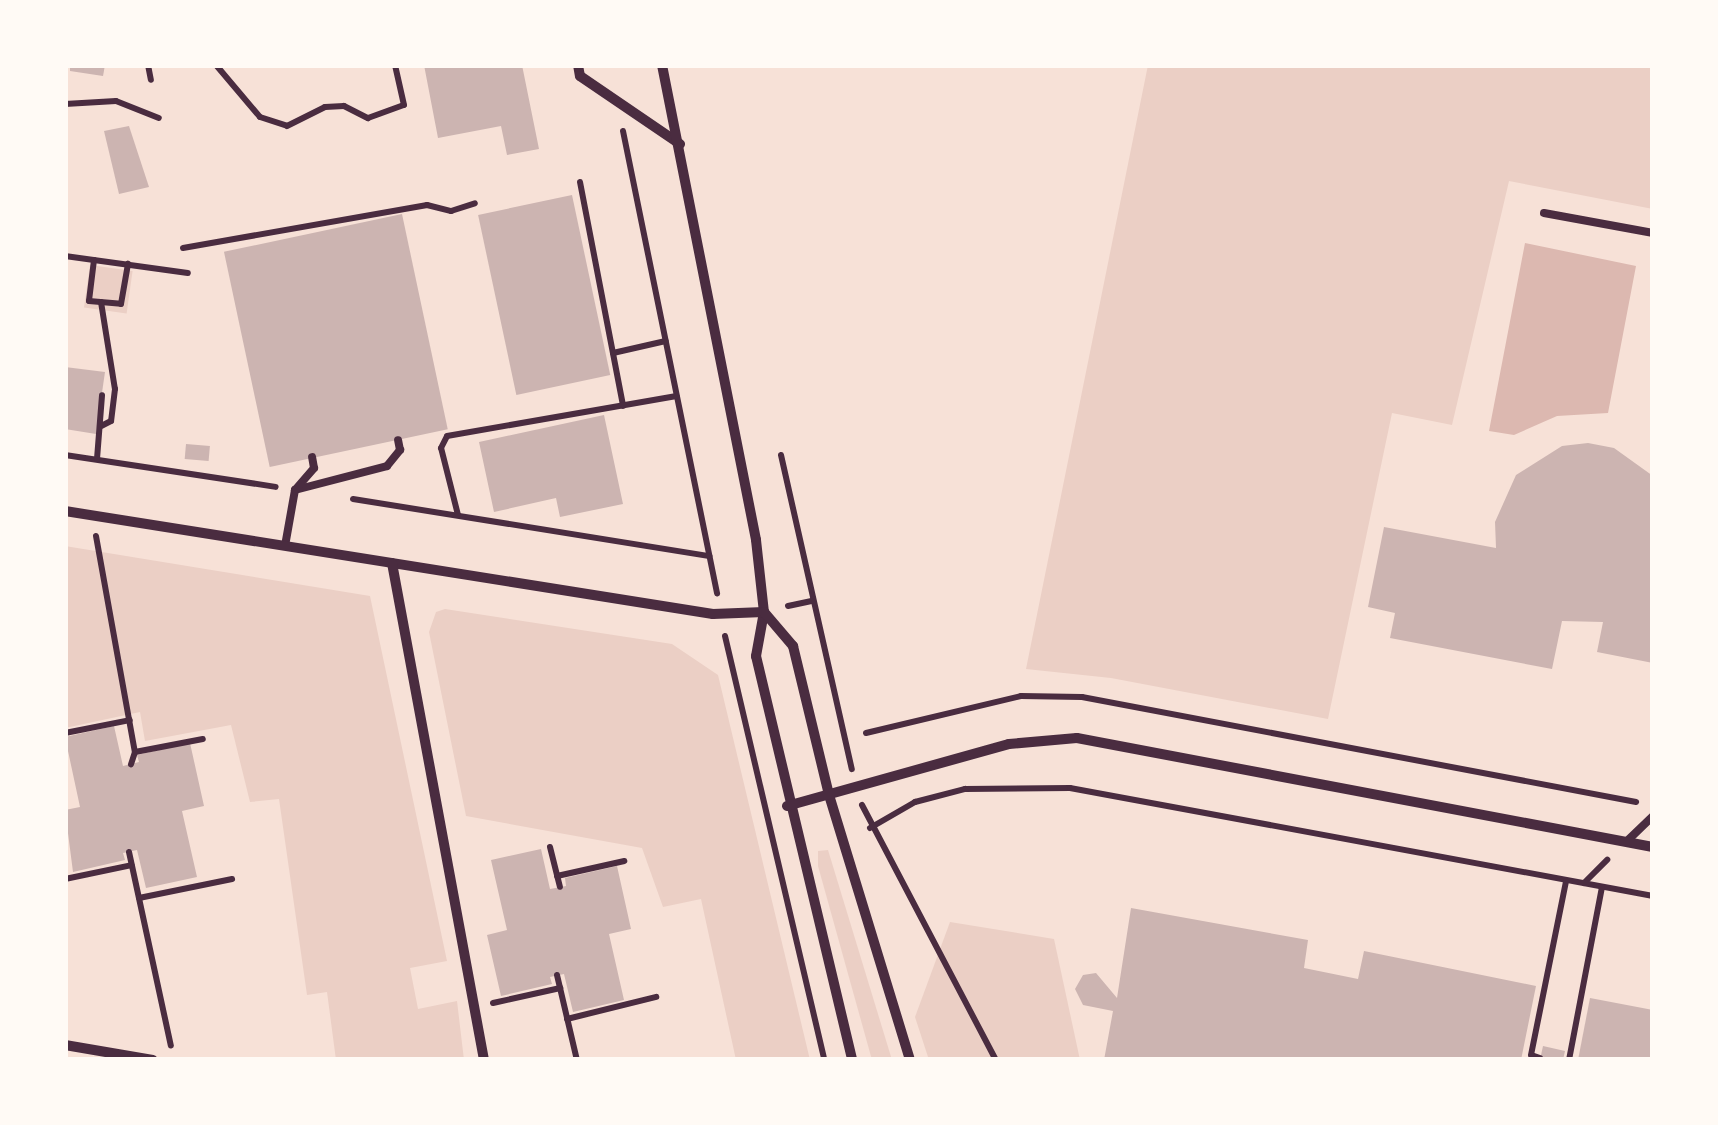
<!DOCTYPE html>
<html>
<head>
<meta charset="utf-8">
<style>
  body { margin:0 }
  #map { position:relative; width:1718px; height:1125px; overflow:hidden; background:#f7e1d7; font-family:"Work Sans",sans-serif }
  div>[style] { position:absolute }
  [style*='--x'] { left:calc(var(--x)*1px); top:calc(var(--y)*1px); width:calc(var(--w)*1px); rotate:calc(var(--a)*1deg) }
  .green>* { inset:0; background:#ebcfc5; transform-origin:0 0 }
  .water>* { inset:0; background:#dcb8b0 }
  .building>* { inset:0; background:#ccb4b1; transform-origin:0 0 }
  .path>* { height:6px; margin:-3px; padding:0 3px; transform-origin:3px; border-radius:3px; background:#4a2c40 }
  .service>* { height:8px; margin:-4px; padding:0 4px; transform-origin:4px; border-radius:4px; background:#4a2c40 }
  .minor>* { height:10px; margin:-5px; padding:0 5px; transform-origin:5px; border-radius:5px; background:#4a2c40 }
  span { translate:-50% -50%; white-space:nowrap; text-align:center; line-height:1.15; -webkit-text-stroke:8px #fffaf5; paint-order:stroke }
  .frame { position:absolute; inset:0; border:68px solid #fffaf5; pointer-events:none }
</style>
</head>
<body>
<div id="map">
  <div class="green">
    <i style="clip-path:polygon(1148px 65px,1653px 65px,1653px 209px,1509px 181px,1452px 425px,1392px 413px,1328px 719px,1111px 678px,1026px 669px)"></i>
    <i style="left:90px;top:265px;width:43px;height:43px;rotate:8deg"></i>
    <i style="clip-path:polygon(65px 546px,370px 596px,447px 961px,410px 968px,418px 1009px,457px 1001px,464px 1060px,336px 1060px,327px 992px,307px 995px,279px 799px,250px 802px,231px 725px,145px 741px,140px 712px,65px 728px)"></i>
    <i style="clip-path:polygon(445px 609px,672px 644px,718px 675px,810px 1060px,736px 1060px,701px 899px,663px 907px,642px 848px,466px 816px,429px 632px,436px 612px)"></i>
    <i style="clip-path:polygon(828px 850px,892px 1060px,872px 1060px,818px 866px,818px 851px)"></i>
    <i style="clip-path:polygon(950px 922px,1054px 939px,1080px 1060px,929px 1060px,915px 1017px)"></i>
  </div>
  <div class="water">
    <i style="clip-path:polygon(1525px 243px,1636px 266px,1608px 413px,1557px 416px,1514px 435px,1489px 431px)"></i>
  </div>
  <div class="building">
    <i style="clip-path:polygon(70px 65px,105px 65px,103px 76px,70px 71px)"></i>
    <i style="clip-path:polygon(424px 65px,522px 65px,539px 149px,507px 155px,501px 126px,438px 138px)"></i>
    <i style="clip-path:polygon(129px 126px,149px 187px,119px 194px,104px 131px)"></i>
    <i style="left:572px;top:195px;width:184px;height:96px;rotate:78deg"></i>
    <i style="left:402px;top:214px;width:220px;height:182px;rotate:78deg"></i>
    <i style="clip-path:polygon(65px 367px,105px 372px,96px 434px,65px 429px)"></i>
    <i style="clip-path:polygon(604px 415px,623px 504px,560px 517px,556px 498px,494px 512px,479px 442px)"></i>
    <i style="clip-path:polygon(1588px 443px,1614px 448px,1653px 476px,1653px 663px,1597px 652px,1603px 622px,1562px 621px,1552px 669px,1390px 638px,1395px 613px,1368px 607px,1384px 527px,1496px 548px,1495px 522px,1516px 475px,1562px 446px)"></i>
    <i style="left:186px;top:444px;width:24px;height:15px;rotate:5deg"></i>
    <i style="clip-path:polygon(114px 726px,123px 766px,139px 762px,137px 755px,190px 743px,204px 806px,182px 811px,197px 877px,146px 888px,137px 850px,123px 853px,125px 860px,73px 872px,65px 810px,80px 807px,65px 737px)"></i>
    <i style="clip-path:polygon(541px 849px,550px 889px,566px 886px,565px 878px,617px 866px,631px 929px,609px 934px,624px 1000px,573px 1012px,564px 974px,550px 977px,552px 984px,501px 996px,487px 935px,507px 930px,491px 860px)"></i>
    <i style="clip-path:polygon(1131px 908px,1308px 940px,1304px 968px,1358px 979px,1364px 951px,1536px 986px,1521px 1060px,1104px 1060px,1113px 1011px,1083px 1005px,1075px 989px,1083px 975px,1096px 973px,1117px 998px)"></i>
    <i style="clip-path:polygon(1590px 998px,1653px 1010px,1653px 1060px,1578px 1060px)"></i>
    <i style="clip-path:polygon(1543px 1046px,1565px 1051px,1563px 1060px,1540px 1060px)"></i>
  </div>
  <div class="path">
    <i style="--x:148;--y:65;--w:15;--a:79"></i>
    <i style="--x:216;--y:65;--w:68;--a:49.8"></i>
    <i style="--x:260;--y:117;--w:28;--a:18"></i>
    <i style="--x:287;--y:126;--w:42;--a:-26.6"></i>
    <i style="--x:325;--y:107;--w:19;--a:-3"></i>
    <i style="--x:344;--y:106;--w:27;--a:27"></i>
    <i style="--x:368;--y:118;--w:38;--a:-20"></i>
    <i style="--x:404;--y:105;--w:41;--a:-102.7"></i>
    <i style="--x:372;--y:65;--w:7;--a:0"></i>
    <i style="--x:65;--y:104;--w:51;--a:-3.4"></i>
    <i style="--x:116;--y:101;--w:46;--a:21.6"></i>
    <i style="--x:623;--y:131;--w:472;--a:78.5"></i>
    <i style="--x:580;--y:182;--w:228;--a:79.1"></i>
    <i style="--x:183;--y:248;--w:248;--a:-10"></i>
    <i style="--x:427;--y:205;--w:25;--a:14"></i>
    <i style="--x:451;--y:211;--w:25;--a:-18"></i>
    <i style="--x:65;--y:256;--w:124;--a:7.9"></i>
    <i style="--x:94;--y:260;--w:41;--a:97"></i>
    <i style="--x:89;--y:301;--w:32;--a:5"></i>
    <i style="--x:121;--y:304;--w:41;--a:-80.1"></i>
    <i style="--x:101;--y:302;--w:88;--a:80.9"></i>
    <i style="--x:115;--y:389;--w:32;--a:97"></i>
    <i style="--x:111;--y:421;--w:11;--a:153"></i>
    <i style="--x:613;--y:353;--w:54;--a:-12.8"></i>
    <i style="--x:65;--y:455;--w:213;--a:8.6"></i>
    <i style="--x:781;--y:455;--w:322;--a:77.3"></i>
    <i style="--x:97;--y:459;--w:64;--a:-85.5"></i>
    <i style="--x:353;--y:499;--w:361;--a:9.1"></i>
    <i style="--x:458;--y:515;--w:69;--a:-104.2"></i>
    <i style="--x:441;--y:448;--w:13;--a:-63"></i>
    <i style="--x:447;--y:436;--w:233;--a:-9.9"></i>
    <i style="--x:96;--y:536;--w:219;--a:79.8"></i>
    <i style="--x:135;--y:752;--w:13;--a:108"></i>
    <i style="--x:788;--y:606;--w:24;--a:-12"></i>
    <i style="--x:725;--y:636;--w:432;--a:76.8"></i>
    <i style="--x:65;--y:733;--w:66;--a:-11.3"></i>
    <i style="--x:866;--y:733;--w:159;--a:-13.4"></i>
    <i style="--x:1021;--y:696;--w:61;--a:0.9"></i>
    <i style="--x:1082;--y:697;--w:564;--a:10.73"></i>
    <i style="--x:135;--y:752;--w:69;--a:-10.8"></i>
    <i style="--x:862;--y:805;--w:288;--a:62.3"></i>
    <i style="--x:870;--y:828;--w:52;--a:-30"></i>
    <i style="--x:915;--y:802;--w:52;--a:-14.6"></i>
    <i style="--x:965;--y:789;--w:105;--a:-0.5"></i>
    <i style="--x:1070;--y:788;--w:593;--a:10.49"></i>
    <i style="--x:550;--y:847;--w:41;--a:76"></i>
    <i style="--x:129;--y:852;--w:198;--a:77.8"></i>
    <i style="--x:557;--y:876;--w:69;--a:-12.6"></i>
    <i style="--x:65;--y:879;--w:68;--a:-11.8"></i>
    <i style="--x:1584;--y:883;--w:33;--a:-45"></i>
    <i style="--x:139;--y:898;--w:95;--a:-11.5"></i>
    <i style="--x:557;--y:975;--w:87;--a:76.8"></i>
    <i style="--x:493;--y:1003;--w:69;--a:-12.6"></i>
    <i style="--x:567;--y:1019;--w:92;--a:-13.9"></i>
    <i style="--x:1540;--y:1058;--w:9;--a:-162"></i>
    <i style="--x:1531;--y:1055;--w:177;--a:-78.6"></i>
    <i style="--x:1569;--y:1060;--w:176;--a:-79.2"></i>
  </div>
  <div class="service">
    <i style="--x:1544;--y:213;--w:111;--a:10.4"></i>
    <i style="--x:295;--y:490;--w:95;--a:-14.6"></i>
    <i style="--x:387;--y:466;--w:21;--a:-51"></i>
    <i style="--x:400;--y:450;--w:10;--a:-101"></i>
    <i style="--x:285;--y:546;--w:57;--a:-79.9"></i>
    <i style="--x:295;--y:490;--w:29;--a:-49"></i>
    <i style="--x:314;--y:468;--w:11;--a:-100"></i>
    <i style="--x:1626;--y:842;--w:37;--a:-44"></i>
  </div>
  <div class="minor">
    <i style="--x:578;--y:65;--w:11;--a:80"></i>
    <i style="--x:580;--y:76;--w:121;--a:34.2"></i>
    <i style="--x:662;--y:65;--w:484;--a:78.8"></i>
    <i style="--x:756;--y:540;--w:72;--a:83.7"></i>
    <i style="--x:764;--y:612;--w:45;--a:100.3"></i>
    <i style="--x:756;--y:656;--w:415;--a:76.6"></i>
    <i style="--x:65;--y:511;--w:656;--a:9.03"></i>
    <i style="--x:713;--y:614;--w:51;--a:-2.2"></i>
    <i style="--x:392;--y:563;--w:505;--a:79.51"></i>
    <i style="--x:764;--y:612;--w:45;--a:49.5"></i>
    <i style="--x:793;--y:646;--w:153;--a:76.4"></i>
    <i style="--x:829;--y:795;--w:277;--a:73"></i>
    <i style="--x:787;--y:806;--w:230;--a:-15.6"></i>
    <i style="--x:1009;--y:744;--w:68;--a:-5"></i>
    <i style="--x:1077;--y:738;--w:586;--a:10.72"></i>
    <i style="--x:65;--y:1045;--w:89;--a:9.7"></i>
  </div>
  <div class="frame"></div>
</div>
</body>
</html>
